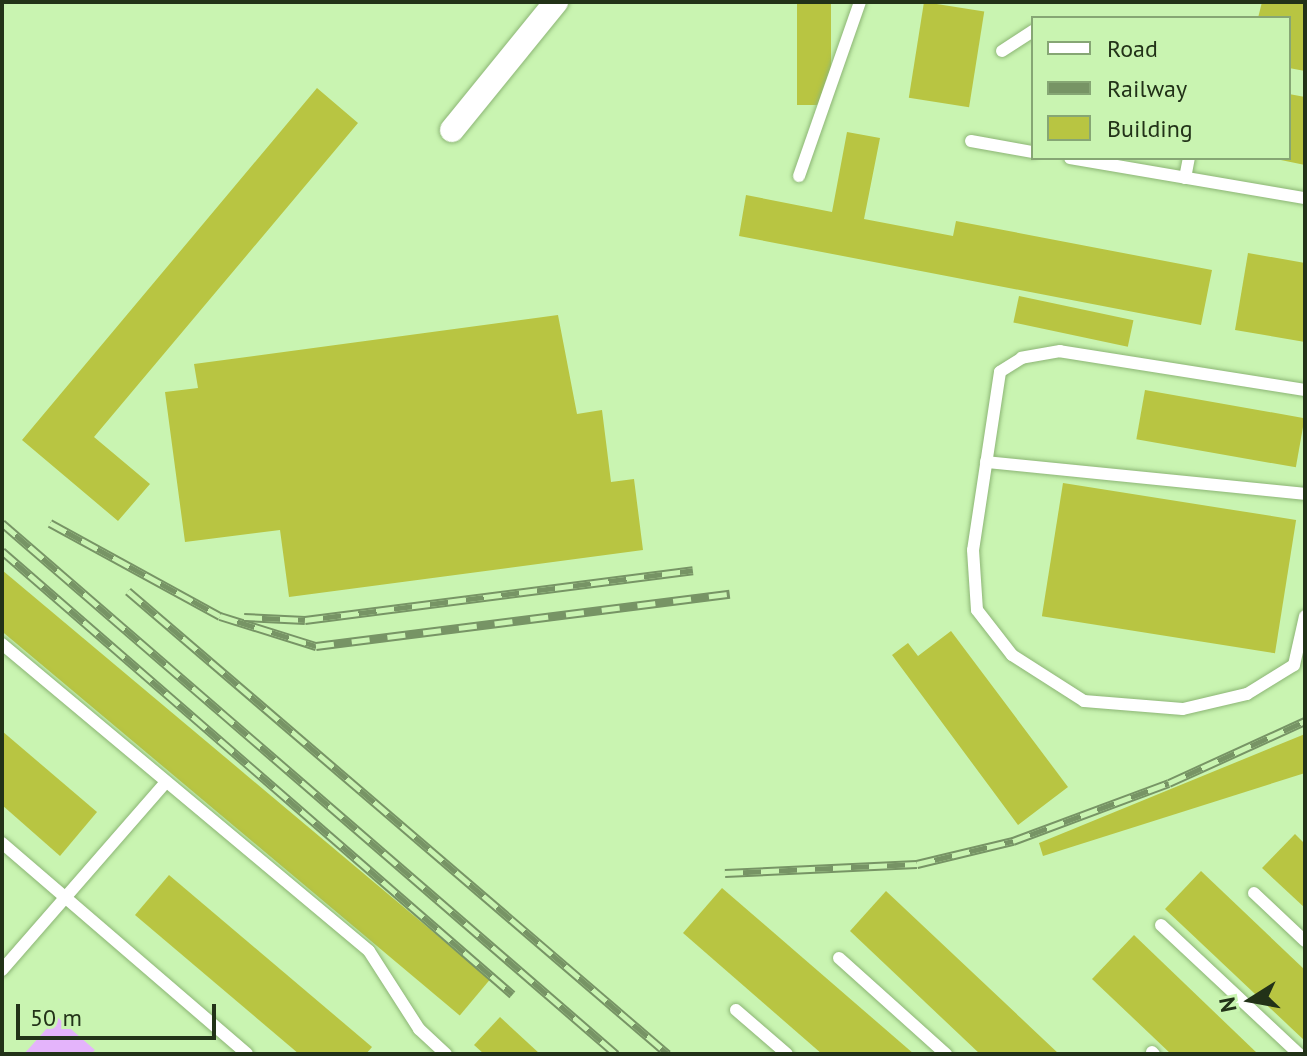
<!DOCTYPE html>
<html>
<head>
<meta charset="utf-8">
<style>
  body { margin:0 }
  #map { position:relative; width:1307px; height:1056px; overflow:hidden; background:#c9f4b1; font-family:"PT Sans",sans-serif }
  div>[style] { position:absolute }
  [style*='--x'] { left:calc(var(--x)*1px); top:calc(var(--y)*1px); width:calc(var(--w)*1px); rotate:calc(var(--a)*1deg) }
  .green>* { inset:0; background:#e4b4fb }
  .building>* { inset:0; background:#b8c542; transform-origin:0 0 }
  .roads { filter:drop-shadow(0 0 2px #8cb575) drop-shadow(0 0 2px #8cb575) }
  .lane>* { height:12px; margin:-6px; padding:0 6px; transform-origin:6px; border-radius:6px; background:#fff }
  .street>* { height:24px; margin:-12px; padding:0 12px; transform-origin:12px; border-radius:12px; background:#fff }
  .rail>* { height:9px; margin-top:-4.5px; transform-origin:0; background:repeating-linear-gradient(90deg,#c9f4b1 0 18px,#779465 0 36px); box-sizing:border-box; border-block:2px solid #779465 }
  span { translate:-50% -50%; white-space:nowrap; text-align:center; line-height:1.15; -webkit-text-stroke:7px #c9f4b1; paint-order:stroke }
  .frame { position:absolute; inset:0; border:4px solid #223218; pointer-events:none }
  .legend { position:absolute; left:1031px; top:16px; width:260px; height:144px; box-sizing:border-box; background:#c9f4b1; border:2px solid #86a674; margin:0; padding:10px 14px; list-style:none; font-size:24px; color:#223218 }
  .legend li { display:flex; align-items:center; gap:16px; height:40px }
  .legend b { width:40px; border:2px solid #86a674 }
  .north { position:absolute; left:1211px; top:960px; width:80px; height:80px; -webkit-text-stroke:6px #c9f4b1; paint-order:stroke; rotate:259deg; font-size:22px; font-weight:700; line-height:32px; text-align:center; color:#223218 }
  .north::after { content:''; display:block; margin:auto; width:28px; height:36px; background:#223218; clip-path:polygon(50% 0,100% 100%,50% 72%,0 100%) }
  .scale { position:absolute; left:16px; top:1004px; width:200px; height:36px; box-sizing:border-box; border:4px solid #223218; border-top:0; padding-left:10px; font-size:24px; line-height:28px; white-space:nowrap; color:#223218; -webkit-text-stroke:6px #c9f4b1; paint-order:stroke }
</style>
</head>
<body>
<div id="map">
  <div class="green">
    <i style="clip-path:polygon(57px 1017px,95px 1050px,91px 1054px,24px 1054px)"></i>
  </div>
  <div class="building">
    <i style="left:797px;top:2px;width:34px;height:103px"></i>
    <i style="left:924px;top:2px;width:61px;height:97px;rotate:9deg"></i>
    <i style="clip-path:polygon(1262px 2px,1305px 2px,1305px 71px,1289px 68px,1289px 18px,1258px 18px)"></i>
    <i style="clip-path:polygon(317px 88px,358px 123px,94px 437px,150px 484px,118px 521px,22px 440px)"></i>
    <i style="clip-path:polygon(1289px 94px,1305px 97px,1305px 165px,1276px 159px,1289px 158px)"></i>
    <i style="clip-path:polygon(847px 132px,880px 138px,864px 219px,953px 236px,956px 221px,1212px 270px,1201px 325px,739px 236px,746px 195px,832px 212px)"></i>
    <i style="clip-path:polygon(1248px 253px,1305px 263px,1305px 342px,1235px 330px)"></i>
    <i style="left:1019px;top:296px;width:117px;height:27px;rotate:12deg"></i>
    <i style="clip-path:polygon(558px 315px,577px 414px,602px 410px,611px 482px,634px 479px,643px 550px,289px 597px,280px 530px,185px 542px,165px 392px,198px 388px,194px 364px)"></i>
    <i style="left:1145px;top:390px;width:162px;height:50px;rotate:10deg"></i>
    <i style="left:1063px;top:483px;width:236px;height:135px;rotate:9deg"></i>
    <i style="left:2px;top:570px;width:637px;height:47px;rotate:40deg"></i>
    <i style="clip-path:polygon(951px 631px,1068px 787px,1018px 825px,892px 655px,908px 643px,918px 656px)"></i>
    <i style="clip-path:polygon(2px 731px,97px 812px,60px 856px,2px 805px)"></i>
    <i style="clip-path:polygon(1305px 734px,1305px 773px,1043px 856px,1039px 843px)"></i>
    <i style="clip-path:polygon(1295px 834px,1305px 844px,1305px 908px,1262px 868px)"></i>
    <i style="clip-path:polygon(1201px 871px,1305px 970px,1305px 1041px,1165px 909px)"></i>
    <i style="clip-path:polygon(169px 875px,372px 1047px,366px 1054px,299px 1054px,135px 915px)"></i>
    <i style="clip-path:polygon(722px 888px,914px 1054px,822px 1054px,683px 933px)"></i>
    <i style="clip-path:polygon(886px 891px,1059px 1054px,980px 1054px,850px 931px)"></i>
    <i style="clip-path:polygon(1134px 935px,1258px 1054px,1171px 1054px,1092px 979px)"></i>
    <i style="clip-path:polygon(500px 1017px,540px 1054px,484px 1054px,474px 1045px)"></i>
  </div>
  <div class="roads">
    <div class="lane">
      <i style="--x:1002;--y:51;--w:37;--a:-33"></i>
      <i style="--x:971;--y:141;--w:63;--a:10.1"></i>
      <i style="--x:1070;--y:158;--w:238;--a:9.7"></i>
      <i style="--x:799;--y:176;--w:184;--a:-70.7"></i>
      <i style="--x:1185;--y:178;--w:20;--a:-79"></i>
      <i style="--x:1305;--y:390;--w:248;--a:-171"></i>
      <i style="--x:1060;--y:351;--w:39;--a:170"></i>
      <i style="--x:1022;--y:358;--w:26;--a:148"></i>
      <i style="--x:1000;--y:372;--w:180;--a:98.6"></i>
      <i style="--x:973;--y:550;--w:60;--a:86.2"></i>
      <i style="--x:977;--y:610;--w:57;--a:52.1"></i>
      <i style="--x:1012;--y:655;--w:85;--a:32.6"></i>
      <i style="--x:1084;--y:701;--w:99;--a:4.6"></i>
      <i style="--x:1183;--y:709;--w:66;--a:-13.2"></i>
      <i style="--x:1247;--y:694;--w:55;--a:-31.7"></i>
      <i style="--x:1294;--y:665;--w:50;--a:-77.3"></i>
      <i style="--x:986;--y:462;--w:321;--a:5.7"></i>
      <i style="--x:2;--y:644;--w:478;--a:39.9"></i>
      <i style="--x:369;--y:951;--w:93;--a:57.3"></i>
      <i style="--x:419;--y:1029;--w:37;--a:43"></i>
      <i style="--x:2;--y:843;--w:323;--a:40.7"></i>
      <i style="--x:1254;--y:893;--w:70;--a:43.3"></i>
      <i style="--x:1161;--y:925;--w:189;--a:43.1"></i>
      <i style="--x:839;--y:958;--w:144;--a:41.9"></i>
      <i style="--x:2;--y:970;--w:249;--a:-48.9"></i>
      <i style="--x:736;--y:1010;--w:67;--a:40.8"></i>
      <i style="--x:1152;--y:1052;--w:3;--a:45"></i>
    </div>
    <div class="street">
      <i style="--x:452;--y:130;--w:165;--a:-50.9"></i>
    </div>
  </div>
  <div class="rail">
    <i style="--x:2;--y:523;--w:812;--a:40.85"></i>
    <i style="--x:50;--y:523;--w:194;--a:28.7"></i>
    <i style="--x:220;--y:616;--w:101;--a:17.4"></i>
    <i style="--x:316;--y:646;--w:417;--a:-7.2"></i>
    <i style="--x:2;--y:551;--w:676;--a:40.98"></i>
    <i style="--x:128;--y:591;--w:711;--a:40.61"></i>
    <i style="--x:244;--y:617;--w:61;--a:2.8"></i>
    <i style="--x:305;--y:620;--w:391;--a:-7.3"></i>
    <i style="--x:725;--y:873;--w:192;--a:-2.7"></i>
    <i style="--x:917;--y:864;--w:99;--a:-13.5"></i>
    <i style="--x:1013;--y:841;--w:166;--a:-20.4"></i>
    <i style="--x:1169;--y:783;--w:149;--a:-24.5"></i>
  </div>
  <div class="frame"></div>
  <ul class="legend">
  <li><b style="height:10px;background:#fff"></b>Road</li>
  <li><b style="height:10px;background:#779465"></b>Railway</li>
  <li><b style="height:22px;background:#b8c542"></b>Building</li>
  </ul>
  <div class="north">N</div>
  <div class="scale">50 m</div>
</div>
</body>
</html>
